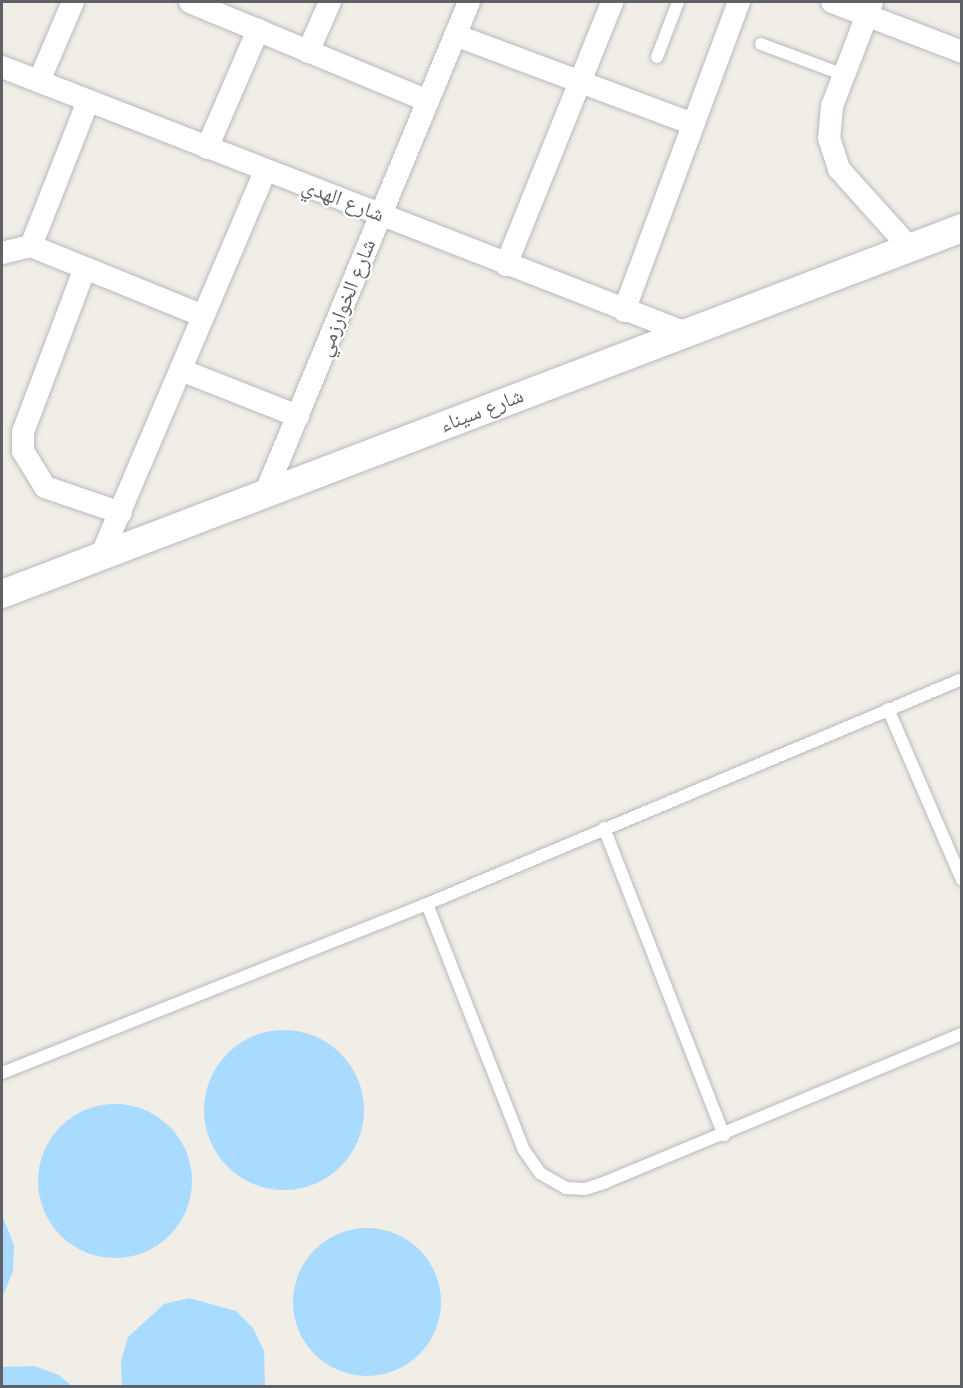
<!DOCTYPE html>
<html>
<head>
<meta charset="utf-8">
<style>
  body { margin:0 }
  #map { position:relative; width:963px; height:1388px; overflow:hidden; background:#f0eee6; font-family:"Varela Round","Noto Naskh Arabic",sans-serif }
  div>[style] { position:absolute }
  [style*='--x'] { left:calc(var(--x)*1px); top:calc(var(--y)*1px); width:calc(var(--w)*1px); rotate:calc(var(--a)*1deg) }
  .water>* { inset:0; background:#a8dbff }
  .round { border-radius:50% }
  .roads { filter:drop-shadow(0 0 2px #b7b9bd) drop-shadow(0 0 2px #b7b9bd) }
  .service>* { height:12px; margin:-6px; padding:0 6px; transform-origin:6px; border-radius:6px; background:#fff }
  .minor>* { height:22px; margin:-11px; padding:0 11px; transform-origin:11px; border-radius:11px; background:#fff }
  .tertiary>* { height:28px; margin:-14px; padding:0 14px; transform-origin:14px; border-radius:14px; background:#fff }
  span { translate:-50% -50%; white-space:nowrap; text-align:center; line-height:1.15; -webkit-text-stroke:4.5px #fff; paint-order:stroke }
  .street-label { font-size:21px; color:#5e6267 }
  .frame { position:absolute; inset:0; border:3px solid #5e6267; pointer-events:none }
</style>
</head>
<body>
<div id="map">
  <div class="water">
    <i class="round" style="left:204px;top:1030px;width:160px;height:160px"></i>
    <i class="round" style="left:38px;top:1104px;width:154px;height:154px"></i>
    <i style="clip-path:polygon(2px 1215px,14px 1245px,13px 1271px,2px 1298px)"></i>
    <i class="round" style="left:293px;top:1228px;width:148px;height:148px"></i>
    <i style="clip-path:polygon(189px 1298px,236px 1311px,253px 1328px,264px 1351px,265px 1386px,122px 1386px,121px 1361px,128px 1337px,164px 1304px)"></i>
    <i style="clip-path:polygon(34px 1366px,59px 1375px,72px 1386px,2px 1386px,2px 1367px)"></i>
  </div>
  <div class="roads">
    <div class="service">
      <i style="--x:761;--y:44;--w:89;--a:20.5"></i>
      <i style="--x:657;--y:57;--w:59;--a:-69.1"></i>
      <i style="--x:888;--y:709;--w:186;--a:66.6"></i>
      <i style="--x:604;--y:828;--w:330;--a:68.7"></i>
      <i style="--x:427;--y:904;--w:264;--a:68.5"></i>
      <i style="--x:524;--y:1150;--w:28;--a:55"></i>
      <i style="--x:540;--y:1173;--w:30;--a:30"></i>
      <i style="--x:566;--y:1188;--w:19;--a:3"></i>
      <i style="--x:585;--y:1189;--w:22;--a:-18"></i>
      <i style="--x:606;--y:1182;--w:386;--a:-22.6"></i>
      <i style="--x:2;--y:1073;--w:457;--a:-21.7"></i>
      <i style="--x:427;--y:904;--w:580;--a:-22.81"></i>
    </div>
    <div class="minor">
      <i style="--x:190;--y:2;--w:258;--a:22.6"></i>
      <i style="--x:832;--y:2;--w:139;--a:21"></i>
      <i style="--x:872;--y:2;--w:111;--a:111"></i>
      <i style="--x:832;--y:106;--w:32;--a:95"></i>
      <i style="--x:829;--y:138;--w:33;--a:72"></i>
      <i style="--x:839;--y:169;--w:106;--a:48.1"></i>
      <i style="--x:455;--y:35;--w:254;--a:20.5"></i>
      <i style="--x:308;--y:52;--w:55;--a:-66.3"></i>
      <i style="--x:2;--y:67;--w:734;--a:21.25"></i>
      <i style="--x:39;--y:81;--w:86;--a:-66.7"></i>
      <i style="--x:207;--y:148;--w:129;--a:-66.6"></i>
      <i style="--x:31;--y:246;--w:156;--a:-68.5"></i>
      <i style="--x:2;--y:253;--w:30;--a:-14"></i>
      <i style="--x:31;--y:246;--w:186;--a:22.1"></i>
      <i style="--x:506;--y:265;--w:284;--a:-68"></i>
      <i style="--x:85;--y:268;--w:175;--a:110.7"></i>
      <i style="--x:23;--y:432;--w:19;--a:90"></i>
      <i style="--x:23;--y:451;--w:42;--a:58.6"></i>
      <i style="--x:45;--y:487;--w:80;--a:18.9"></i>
      <i style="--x:624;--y:311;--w:330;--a:-69.6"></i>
      <i style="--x:181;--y:370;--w:126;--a:21.5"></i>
      <i style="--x:265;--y:494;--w:533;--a:-67.48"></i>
      <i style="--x:101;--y:556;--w:418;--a:-66.9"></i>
    </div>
    <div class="tertiary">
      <i style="--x:2;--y:594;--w:1027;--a:-20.87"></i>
    </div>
  </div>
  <div class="street-label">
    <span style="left:343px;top:201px;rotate:21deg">شارع الهدي</span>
    <span style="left:347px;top:298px;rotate:-68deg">شارع الخوارزمي</span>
    <span style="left:482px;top:411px;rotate:-21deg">شارع سيناء</span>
  </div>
  <div class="frame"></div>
</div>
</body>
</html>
